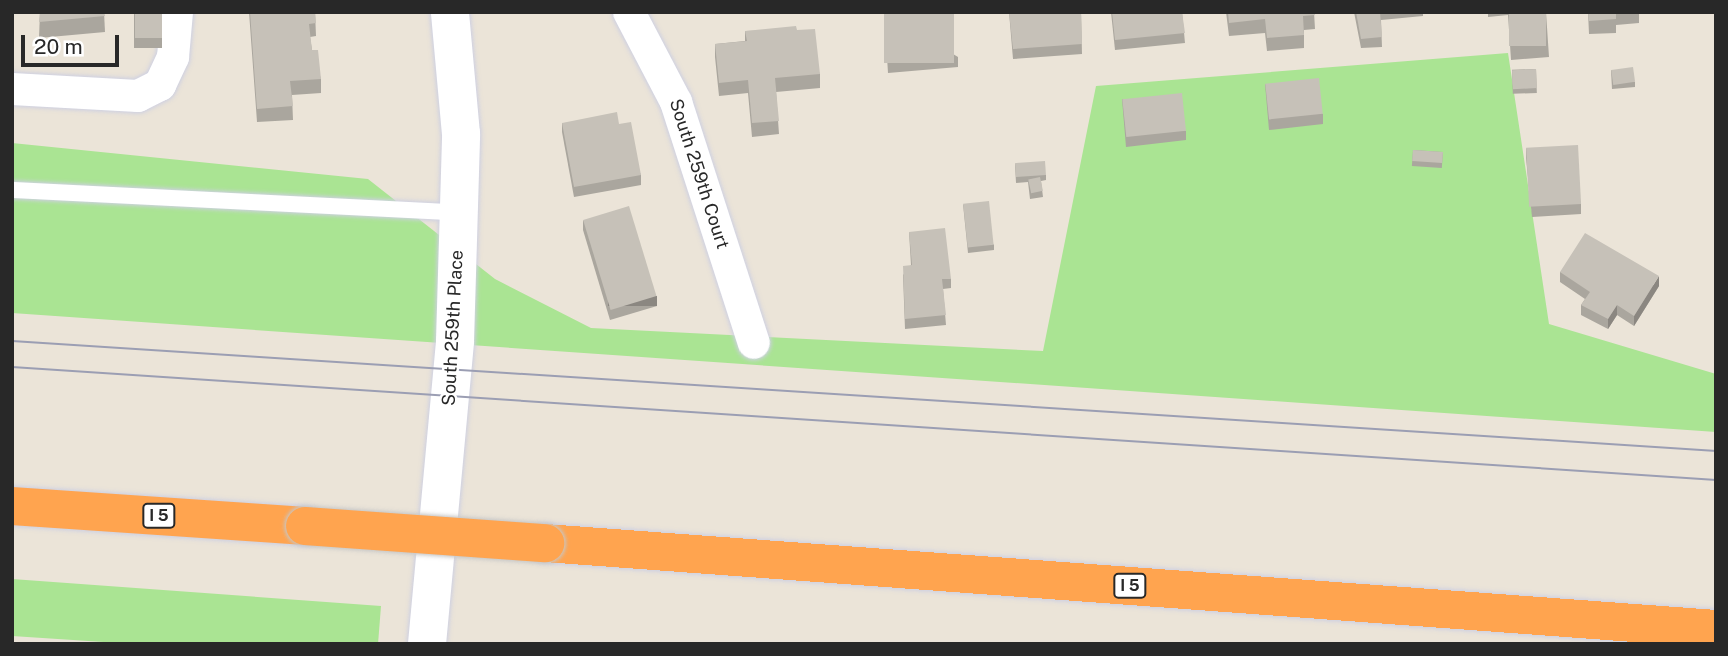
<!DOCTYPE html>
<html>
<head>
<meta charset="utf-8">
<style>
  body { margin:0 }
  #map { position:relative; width:1728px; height:656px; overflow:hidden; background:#ebe4d8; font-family:"Public Sans",sans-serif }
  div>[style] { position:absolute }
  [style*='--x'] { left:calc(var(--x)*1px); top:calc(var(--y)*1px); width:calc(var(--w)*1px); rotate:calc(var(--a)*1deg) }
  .green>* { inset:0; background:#aae493 }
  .roads { filter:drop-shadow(0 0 2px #ced0e1) drop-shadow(0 0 2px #ced0e1) }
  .service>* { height:16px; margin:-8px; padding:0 8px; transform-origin:8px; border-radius:8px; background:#fff }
  .minor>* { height:32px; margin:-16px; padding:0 16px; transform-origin:16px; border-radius:16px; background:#fff }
  .secondary>* { height:38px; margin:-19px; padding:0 19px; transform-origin:19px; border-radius:19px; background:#fff }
  .motorway>* { height:38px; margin:-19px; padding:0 19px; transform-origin:19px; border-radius:19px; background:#ffa44f }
  .tram>* { height:2px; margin:-1px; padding:0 1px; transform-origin:1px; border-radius:1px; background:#9b9eb3 }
  .bridges { filter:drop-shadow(0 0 2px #c7c7c7) drop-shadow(0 0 2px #c7c7c7) }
  .motorway-bridge>* { height:38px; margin:-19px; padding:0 19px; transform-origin:19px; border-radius:19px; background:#ffa44f }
  .wall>* { inset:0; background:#aaa69e; transform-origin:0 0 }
  .shaded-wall>* { inset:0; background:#8b8781; transform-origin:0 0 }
  .building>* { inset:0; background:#c6c1b8; transform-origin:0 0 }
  span { translate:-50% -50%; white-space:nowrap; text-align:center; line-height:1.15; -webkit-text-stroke:5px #fff; paint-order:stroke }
  .shield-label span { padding:2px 5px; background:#fff; border:2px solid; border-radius:5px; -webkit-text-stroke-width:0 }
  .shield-label { font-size:16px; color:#282828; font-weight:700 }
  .street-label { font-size:18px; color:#282828 }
  .frame { position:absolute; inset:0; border:14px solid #282828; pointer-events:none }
  .scale { position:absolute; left:21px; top:35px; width:98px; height:32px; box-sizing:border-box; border:4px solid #282828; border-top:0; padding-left:9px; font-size:21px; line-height:24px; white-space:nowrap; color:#282828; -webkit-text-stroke:5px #fff; paint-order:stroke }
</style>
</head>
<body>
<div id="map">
  <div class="green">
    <i style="clip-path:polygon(1508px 53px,1549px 324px,1716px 374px,1716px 432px,12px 313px,12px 143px,368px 179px,495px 279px,591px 328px,1043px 351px,1096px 86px)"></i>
    <i style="clip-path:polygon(12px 579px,381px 606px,378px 644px,134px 644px,12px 636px)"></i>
  </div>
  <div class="roads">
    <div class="service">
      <i style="--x:12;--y:190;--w:448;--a:2.9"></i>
    </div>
    <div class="minor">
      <i style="--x:629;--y:12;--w:102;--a:62.4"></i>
      <i style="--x:676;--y:102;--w:253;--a:72.1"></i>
      <i style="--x:12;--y:89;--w:126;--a:3.2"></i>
      <i style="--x:138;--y:96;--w:25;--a:-27"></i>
      <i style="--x:160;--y:85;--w:31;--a:-65"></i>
      <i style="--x:173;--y:57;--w:45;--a:-84.9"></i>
    </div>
    <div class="secondary">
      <i style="--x:427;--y:644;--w:304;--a:-84.7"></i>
      <i style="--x:455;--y:341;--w:207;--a:-88.3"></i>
      <i style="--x:461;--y:134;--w:122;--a:-95.2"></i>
    </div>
    <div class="motorway">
      <i style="--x:12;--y:506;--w:294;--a:3.9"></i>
      <i style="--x:545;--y:543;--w:1174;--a:4.2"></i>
    </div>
  </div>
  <div class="tram">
    <i style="--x:12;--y:341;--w:1708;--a:3.69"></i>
    <i style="--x:12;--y:367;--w:1708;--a:3.79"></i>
  </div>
  <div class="bridges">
    <div class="motorway-bridge">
      <i style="--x:305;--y:526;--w:241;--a:4.1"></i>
    </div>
  </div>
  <div class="wall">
    <i style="clip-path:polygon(40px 12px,104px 12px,105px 32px,39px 38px)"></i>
    <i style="left:134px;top:12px;width:28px;height:36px"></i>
    <i style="clip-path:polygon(249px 12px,315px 12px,316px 36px,310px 37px,312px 50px,321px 79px,321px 93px,292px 95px,293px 120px,257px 122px)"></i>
    <i style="clip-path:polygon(884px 12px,958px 57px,958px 67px,888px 73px)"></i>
    <i style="clip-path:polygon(1009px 12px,1081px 12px,1082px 54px,1013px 59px)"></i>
    <i style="clip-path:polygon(1111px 12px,1182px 12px,1185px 43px,1115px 50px)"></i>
    <i style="clip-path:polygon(1226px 12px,1314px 12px,1315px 29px,1304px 30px,1304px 48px,1267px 51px,1265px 33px,1229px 36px)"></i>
    <i style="clip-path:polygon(1354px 12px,1423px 12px,1423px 16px,1381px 20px,1382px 47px,1361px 48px)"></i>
    <i style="clip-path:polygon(1488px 12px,1546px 12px,1549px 57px,1511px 60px,1508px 15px,1488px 17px)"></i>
    <i style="clip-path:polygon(1588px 12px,1639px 12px,1639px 23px,1616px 25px,1616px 33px,1589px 34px)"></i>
    <i style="clip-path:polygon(797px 30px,820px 74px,820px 88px,776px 92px,779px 134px,752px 137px,748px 93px,719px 96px,715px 57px,715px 44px,745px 41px,745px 31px)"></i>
    <i style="left:1536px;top:69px;width:24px;height:24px;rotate:88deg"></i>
    <i style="clip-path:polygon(1611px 70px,1635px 82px,1635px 87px,1612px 89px)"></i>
    <i style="clip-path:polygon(1265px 84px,1323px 114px,1323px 124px,1269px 130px)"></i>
    <i style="clip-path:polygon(1122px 99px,1186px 131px,1186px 140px,1126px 147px)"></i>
    <i style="clip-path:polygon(562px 123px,619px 124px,641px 175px,641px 185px,574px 197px,562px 132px)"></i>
    <i style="clip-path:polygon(1526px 148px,1581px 204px,1581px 214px,1532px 217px,1526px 158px)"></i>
    <i style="left:1413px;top:150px;width:30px;height:16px;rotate:4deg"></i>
    <i style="clip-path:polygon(1015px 164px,1046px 175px,1046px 180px,1041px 181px,1043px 197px,1030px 199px,1028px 182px,1016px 183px)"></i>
    <i style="clip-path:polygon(963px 204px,994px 245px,994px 250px,968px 253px)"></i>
    <i style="clip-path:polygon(583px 220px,657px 306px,610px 320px,583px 230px)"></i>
    <i style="clip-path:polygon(909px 232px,951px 279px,951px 288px,943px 289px,946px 325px,905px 329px,903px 275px,911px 265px)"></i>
    <i style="clip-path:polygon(1560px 272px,1659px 286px,1634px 326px,1617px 315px,1608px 329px,1581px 315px,1581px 305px,1585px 299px,1560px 282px)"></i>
  </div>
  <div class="shaded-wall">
    <i style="clip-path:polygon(1659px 276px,1659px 286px,1634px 326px,1634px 316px)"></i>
    <i style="left:657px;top:296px;width:10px;height:49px;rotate:90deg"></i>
    <i style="clip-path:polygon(1617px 305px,1617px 315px,1608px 329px,1608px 319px)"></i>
  </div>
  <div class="building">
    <i style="clip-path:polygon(40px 12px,104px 12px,105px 16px,39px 22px)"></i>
    <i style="left:135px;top:12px;width:27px;height:26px"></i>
    <i style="clip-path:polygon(250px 12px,315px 12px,316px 23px,309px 24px,312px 50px,318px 50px,321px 79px,290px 81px,293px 106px,257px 109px)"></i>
    <i style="left:884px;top:12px;width:70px;height:51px"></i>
    <i style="clip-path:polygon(1009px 12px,1081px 12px,1082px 44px,1013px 49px)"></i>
    <i style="clip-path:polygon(1112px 12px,1182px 12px,1185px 33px,1115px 40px)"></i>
    <i style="clip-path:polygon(1228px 12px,1314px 12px,1315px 15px,1303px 16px,1304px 35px,1267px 38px,1265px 19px,1229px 23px)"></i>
    <i style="clip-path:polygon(1356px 12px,1380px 12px,1382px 37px,1361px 39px)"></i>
    <i style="left:1509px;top:12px;width:37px;height:34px"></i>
    <i style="clip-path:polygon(1588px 12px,1616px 12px,1616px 19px,1589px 21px)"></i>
    <i style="clip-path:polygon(796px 26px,797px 30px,815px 29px,820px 74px,775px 78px,779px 121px,752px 123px,748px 80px,719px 83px,715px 44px,747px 41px,745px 31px)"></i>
    <i style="left:1633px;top:67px;width:15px;height:22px;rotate:82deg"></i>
    <i style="left:1536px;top:69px;width:19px;height:24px;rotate:87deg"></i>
    <i style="left:1319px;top:78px;width:36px;height:54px;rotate:84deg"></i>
    <i style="left:1182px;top:93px;width:38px;height:60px;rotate:84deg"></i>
    <i style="clip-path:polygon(617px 112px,619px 124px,631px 122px,641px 175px,574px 187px,562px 123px)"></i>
    <i style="left:1578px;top:145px;width:59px;height:52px;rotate:87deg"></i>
    <i style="left:1413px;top:150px;width:30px;height:11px;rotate:4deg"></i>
    <i style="left:1045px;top:161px;width:14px;height:30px;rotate:86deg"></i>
    <i style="left:1040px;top:177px;width:14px;height:12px;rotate:78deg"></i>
    <i style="left:989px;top:201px;width:44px;height:26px;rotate:84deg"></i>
    <i style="left:629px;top:206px;width:94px;height:48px;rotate:73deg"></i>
    <i style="clip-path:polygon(945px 228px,951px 279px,942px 279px,946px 315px,905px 319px,903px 266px,912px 265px,909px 232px)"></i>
    <i style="clip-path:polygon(1585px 233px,1659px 276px,1634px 316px,1617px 305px,1608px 319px,1581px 305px,1590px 292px,1560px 272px)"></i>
  </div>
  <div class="shield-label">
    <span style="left:159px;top:516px">I 5</span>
    <span style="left:1130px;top:586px">I 5</span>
  </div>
  <div class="street-label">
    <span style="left:699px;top:174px;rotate:72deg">South 259th Court</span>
    <span style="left:453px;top:328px;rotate:-87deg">South 259th Place</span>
  </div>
  <div class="frame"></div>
  <div class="scale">20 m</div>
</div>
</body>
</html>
